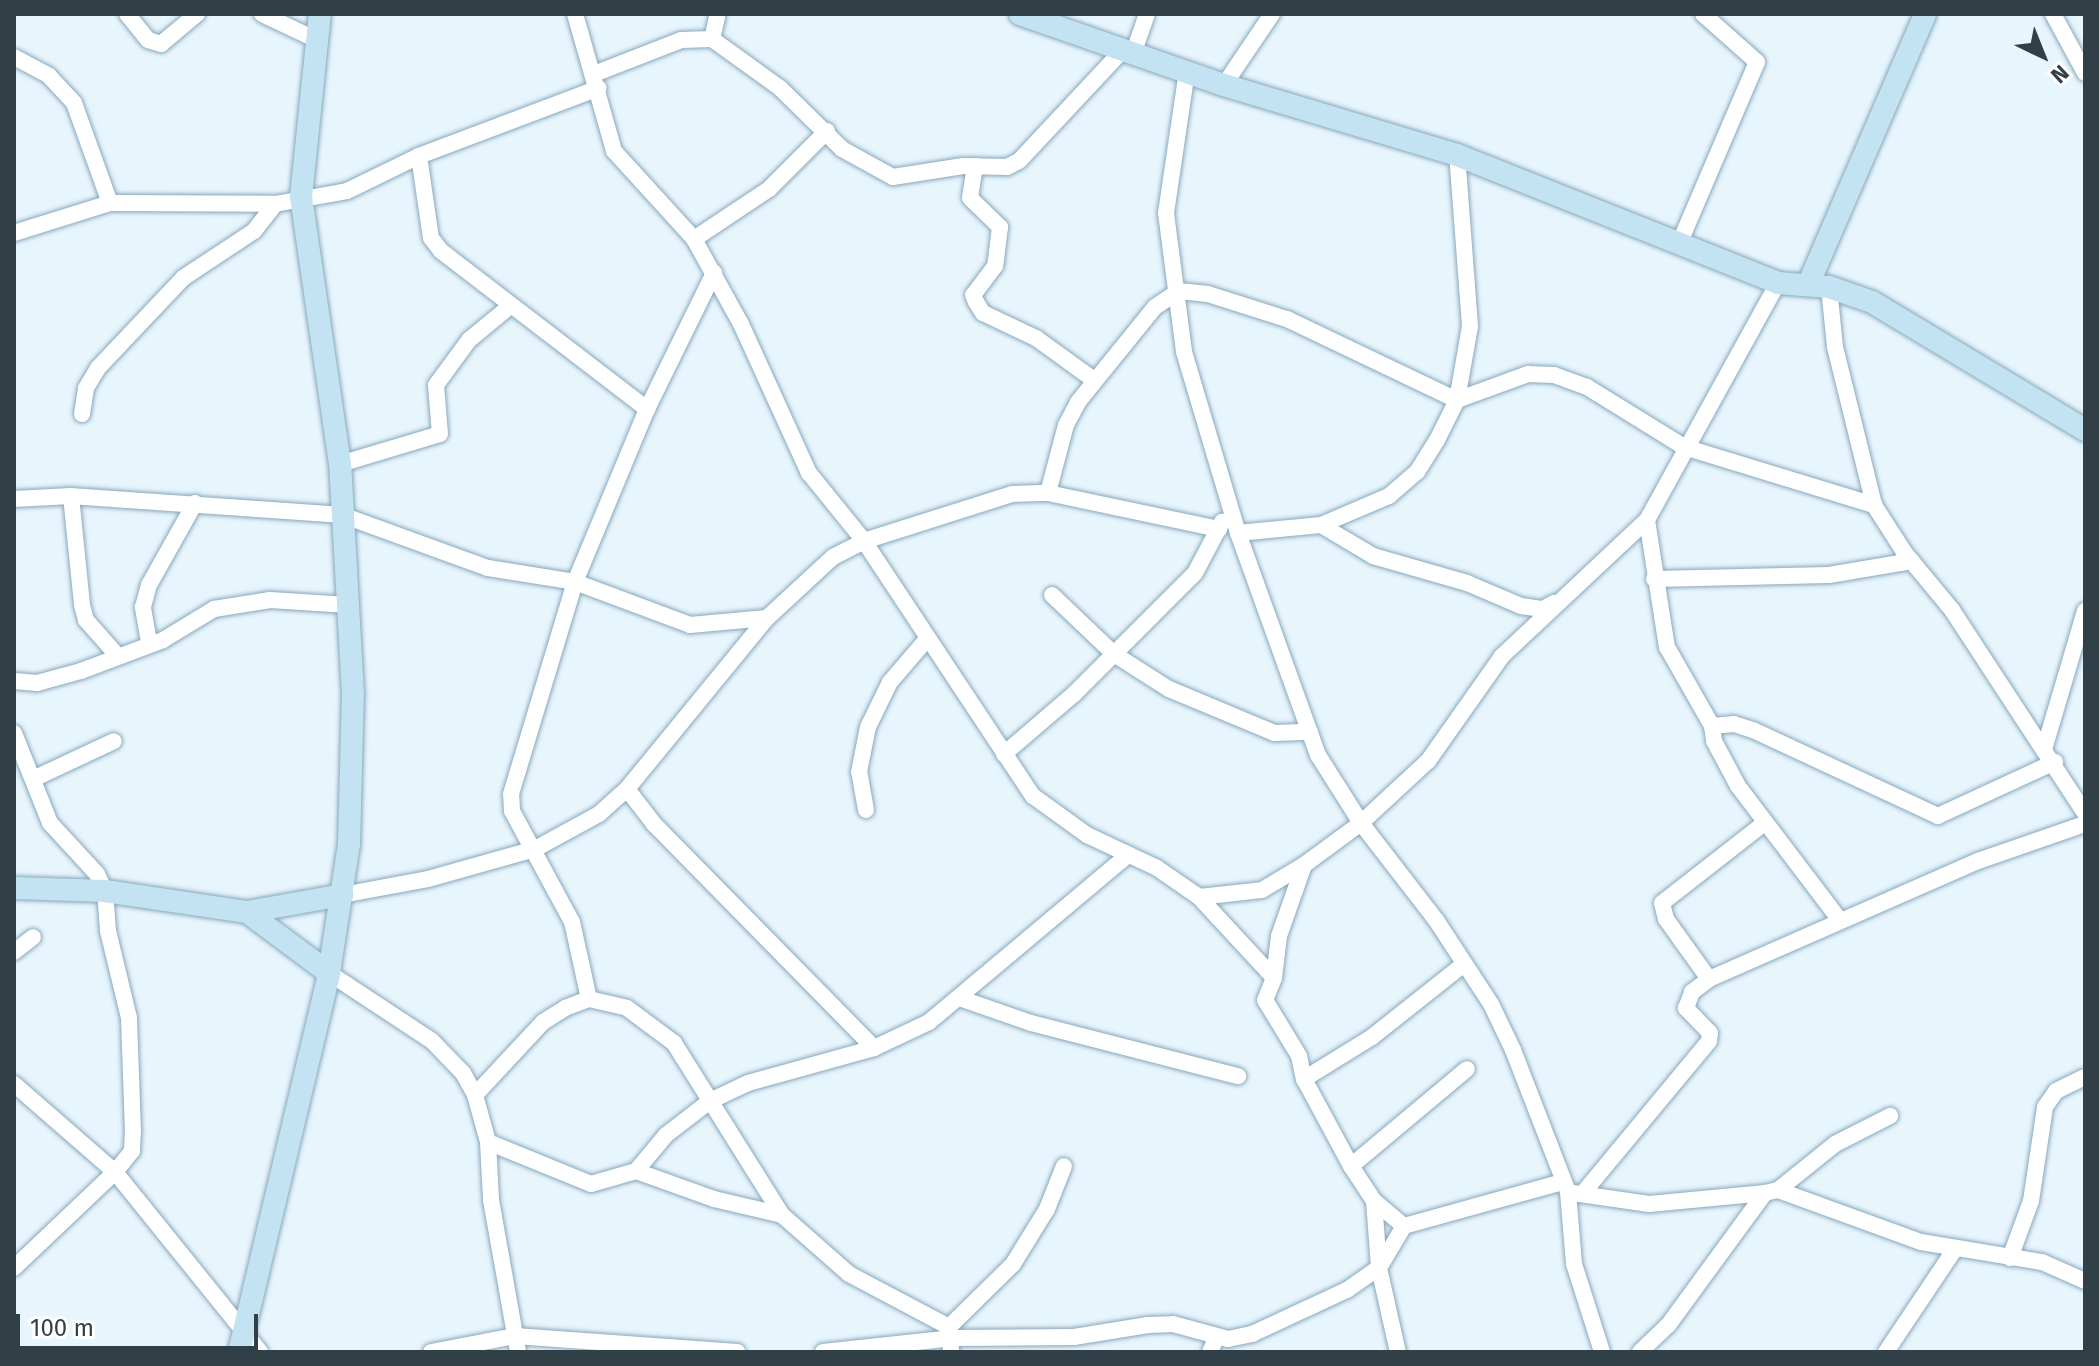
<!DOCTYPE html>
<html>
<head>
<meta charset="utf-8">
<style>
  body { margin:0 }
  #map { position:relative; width:2099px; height:1366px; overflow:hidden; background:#e7f5fd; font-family:"Fira Sans",sans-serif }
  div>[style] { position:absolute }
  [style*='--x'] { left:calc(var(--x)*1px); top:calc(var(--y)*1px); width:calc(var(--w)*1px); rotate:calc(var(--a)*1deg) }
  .roads { filter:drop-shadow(0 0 2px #87a8bb) drop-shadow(0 0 2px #87a8bb) }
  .street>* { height:16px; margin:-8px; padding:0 8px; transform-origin:8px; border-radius:8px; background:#fff }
  .secondary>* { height:22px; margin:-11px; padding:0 11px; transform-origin:11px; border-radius:11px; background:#c3e3f2 }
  span { translate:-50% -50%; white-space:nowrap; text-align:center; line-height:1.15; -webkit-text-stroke:8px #fff; paint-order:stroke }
  .frame { position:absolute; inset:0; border:16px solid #313f47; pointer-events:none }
  .north { position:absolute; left:2003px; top:16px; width:80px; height:80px; -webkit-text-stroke:6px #fff; paint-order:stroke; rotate:137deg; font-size:22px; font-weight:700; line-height:32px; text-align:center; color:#313f47 }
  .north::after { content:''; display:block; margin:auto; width:28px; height:36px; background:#313f47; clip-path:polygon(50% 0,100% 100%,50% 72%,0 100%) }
  .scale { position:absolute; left:16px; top:1314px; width:242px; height:36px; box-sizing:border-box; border:4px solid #313f47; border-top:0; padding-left:10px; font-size:24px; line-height:28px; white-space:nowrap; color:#313f47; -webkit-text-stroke:6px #fff; paint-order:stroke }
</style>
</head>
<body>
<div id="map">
  <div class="roads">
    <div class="street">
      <i style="--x:127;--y:14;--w:33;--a:51"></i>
      <i style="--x:148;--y:40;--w:14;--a:17"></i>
      <i style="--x:161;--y:44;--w:47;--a:-39.8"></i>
      <i style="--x:262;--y:14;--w:59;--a:25.3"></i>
      <i style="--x:575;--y:14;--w:142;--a:74.1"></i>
      <i style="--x:614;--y:151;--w:119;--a:47.7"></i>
      <i style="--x:694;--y:239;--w:97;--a:61.1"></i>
      <i style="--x:741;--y:324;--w:164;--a:65.5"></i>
      <i style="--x:809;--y:473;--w:87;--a:51"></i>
      <i style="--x:864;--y:541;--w:306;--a:56.5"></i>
      <i style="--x:1033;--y:796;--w:67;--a:35.8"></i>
      <i style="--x:1087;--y:835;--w:77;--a:25.2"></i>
      <i style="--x:1157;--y:868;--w:51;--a:34.6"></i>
      <i style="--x:1199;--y:897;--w:110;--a:47.2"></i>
      <i style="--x:2053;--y:14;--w:67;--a:61.5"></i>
      <i style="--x:712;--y:39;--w:26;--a:-77"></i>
      <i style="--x:1133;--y:54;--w:42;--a:-70.7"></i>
      <i style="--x:14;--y:57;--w:40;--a:28"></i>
      <i style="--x:49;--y:76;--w:37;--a:47"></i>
      <i style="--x:74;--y:103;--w:106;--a:70.2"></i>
      <i style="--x:1187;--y:71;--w:144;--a:98.4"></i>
      <i style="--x:1166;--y:213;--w:140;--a:82.6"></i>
      <i style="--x:1184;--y:352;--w:189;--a:73.4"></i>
      <i style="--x:1238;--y:533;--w:236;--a:70.2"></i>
      <i style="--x:1318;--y:755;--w:80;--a:57.7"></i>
      <i style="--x:1361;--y:823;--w:123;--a:52.3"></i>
      <i style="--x:1436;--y:920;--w:100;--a:56.8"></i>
      <i style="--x:1491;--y:1004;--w:51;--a:64.4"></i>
      <i style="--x:1513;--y:1050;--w:152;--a:68.8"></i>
      <i style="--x:1568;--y:1192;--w:72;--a:85.2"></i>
      <i style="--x:1574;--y:1264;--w:92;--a:72.3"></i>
      <i style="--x:594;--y:74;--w:93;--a:-21.3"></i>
      <i style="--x:681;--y:40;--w:31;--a:-2"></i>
      <i style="--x:712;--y:39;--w:84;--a:35.8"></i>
      <i style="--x:780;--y:88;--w:87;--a:44.5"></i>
      <i style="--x:842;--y:149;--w:58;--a:28.8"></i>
      <i style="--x:893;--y:177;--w:71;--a:-8.9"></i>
      <i style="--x:963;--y:166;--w:44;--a:1.3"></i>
      <i style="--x:1007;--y:167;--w:13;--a:-27"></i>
      <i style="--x:1019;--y:161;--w:151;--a:-46.9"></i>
      <i style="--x:1224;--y:85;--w:86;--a:-55.9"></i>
      <i style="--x:419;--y:156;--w:83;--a:81.7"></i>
      <i style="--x:431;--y:238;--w:16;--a:52"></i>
      <i style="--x:441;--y:251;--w:260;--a:37.5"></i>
      <i style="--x:975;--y:166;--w:32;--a:99"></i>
      <i style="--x:970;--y:198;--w:42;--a:44"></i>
      <i style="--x:1000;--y:227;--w:39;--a:97"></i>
      <i style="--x:995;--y:266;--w:36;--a:127"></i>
      <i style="--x:973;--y:295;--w:8;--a:67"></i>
      <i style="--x:976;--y:302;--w:13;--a:58"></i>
      <i style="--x:983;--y:313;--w:59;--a:25.3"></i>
      <i style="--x:1036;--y:338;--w:72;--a:35.9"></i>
      <i style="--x:14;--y:233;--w:101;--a:-17.4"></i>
      <i style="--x:110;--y:203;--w:165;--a:0.3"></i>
      <i style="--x:275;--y:204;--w:73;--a:-10.2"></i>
      <i style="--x:347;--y:191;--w:80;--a:-25.9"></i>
      <i style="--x:419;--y:156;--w:192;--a:-20.7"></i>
      <i style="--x:694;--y:239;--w:90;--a:-33.7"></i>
      <i style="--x:769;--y:189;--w:82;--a:-45"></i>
      <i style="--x:1679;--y:244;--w:198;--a:-66.8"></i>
      <i style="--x:1757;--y:62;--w:72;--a:-138.4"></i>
      <i style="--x:1829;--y:287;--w:60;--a:84.3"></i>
      <i style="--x:1835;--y:347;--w:163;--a:76.1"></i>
      <i style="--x:1874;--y:505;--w:56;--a:57.4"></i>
      <i style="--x:1904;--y:552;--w:75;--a:50.4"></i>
      <i style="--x:1952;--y:610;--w:243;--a:56.8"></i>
      <i style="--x:82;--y:414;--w:26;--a:-81"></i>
      <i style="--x:86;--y:388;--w:23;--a:-59"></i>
      <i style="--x:98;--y:368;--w:124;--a:-46.6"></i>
      <i style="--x:183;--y:278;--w:85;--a:-33.5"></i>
      <i style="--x:254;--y:231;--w:34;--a:-52"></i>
      <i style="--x:340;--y:464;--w:104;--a:-16.7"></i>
      <i style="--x:440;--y:434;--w:49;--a:-94.7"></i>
      <i style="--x:436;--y:385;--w:56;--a:-53.7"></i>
      <i style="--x:469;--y:340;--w:52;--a:-39.5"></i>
      <i style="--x:1048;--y:493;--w:70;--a:-75.2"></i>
      <i style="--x:1066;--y:425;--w:26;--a:-62"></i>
      <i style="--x:1078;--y:402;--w:122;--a:-51"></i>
      <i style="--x:1155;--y:307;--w:29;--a:-34"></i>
      <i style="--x:1179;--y:291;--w:29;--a:6"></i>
      <i style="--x:1208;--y:294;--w:83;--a:17.6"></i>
      <i style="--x:1287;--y:319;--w:188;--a:25.5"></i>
      <i style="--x:1457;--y:400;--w:76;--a:-20.1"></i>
      <i style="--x:1528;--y:374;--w:26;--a:2"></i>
      <i style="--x:1554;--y:375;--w:35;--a:20"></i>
      <i style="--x:1587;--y:387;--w:114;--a:31.7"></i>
      <i style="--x:1684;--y:447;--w:199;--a:17"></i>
      <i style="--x:71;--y:496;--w:110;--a:84.2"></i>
      <i style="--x:82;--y:605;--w:16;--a:75"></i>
      <i style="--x:86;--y:620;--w:45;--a:48.6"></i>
      <i style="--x:14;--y:499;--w:57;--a:-3"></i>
      <i style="--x:71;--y:496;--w:272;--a:4"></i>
      <i style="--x:342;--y:515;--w:155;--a:20"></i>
      <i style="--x:488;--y:568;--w:88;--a:9.1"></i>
      <i style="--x:575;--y:582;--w:123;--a:20.5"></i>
      <i style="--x:690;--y:625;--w:77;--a:-5.2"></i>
      <i style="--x:1647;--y:520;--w:129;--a:81.1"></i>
      <i style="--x:1667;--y:647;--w:91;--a:60.3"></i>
      <i style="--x:1712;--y:726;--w:15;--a:82"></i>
      <i style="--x:1714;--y:741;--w:51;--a:61.9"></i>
      <i style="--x:1738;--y:786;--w:167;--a:52.8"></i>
      <i style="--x:1321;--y:525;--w:61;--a:30.8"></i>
      <i style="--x:1373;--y:556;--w:98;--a:16"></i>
      <i style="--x:1467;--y:583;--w:59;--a:23.1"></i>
      <i style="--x:1521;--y:606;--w:22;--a:8"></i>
      <i style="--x:1543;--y:609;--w:13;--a:-29"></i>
      <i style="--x:1238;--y:533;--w:83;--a:-5.5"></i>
      <i style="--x:1321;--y:525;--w:74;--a:-23.1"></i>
      <i style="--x:1389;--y:496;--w:37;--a:-41"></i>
      <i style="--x:1417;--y:472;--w:38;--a:-58"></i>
      <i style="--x:1437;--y:440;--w:45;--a:-63.4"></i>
      <i style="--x:1457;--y:400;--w:75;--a:-80"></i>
      <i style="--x:1470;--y:326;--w:171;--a:-94.3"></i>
      <i style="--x:1654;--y:579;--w:175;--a:-1.3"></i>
      <i style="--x:1829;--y:575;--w:84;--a:-9.6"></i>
      <i style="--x:1052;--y:595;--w:86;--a:43.6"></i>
      <i style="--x:1114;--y:654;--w:65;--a:32.5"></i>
      <i style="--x:1169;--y:689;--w:114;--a:22.7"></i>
      <i style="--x:1274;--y:733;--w:36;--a:-2"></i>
      <i style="--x:149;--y:642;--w:36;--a:-100"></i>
      <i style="--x:143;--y:607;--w:23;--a:-75"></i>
      <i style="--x:149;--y:585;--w:94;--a:-60.7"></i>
      <i style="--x:14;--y:681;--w:23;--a:5"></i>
      <i style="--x:37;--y:683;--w:46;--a:-15.3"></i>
      <i style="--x:81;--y:671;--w:88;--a:-20.7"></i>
      <i style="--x:163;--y:640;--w:60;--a:-31.3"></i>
      <i style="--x:214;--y:609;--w:57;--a:-9.1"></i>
      <i style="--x:270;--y:600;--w:79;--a:3.6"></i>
      <i style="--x:1712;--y:726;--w:22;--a:-5"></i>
      <i style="--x:1734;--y:724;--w:20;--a:18"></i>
      <i style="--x:1753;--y:730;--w:204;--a:24.9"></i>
      <i style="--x:1938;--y:816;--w:129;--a:-24.8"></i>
      <i style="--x:14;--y:733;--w:97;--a:68.2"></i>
      <i style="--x:50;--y:823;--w:69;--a:47.3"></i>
      <i style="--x:97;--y:874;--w:19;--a:65"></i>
      <i style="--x:105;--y:891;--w:40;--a:85.7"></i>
      <i style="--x:108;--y:931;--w:89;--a:76.4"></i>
      <i style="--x:129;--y:1018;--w:112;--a:88"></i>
      <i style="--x:133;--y:1130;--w:21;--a:93"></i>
      <i style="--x:132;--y:1151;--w:27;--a:129"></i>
      <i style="--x:115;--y:1172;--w:139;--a:136.5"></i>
      <i style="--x:2045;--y:746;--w:141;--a:-73.5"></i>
      <i style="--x:1004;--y:754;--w:92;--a:-40.6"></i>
      <i style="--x:1074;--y:694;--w:171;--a:-45"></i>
      <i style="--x:1195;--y:573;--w:58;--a:-62.1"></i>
      <i style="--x:33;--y:779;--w:89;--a:-25.1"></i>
      <i style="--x:627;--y:789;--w:44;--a:52.4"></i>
      <i style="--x:654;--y:824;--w:314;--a:45.5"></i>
      <i style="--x:866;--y:810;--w:39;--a:-100"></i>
      <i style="--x:859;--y:772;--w:46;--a:-78.7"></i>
      <i style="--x:868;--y:727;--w:50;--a:-63.9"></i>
      <i style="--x:890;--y:682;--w:58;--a:-49.2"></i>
      <i style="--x:1304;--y:865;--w:75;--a:109.4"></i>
      <i style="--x:1279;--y:936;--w:42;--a:96.8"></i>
      <i style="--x:1274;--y:978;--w:24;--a:112"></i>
      <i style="--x:1265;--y:1000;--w:66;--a:58.7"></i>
      <i style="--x:1299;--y:1056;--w:24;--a:78"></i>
      <i style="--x:1304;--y:1079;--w:99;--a:61.6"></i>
      <i style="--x:1351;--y:1166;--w:42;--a:56.7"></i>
      <i style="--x:1374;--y:1201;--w:39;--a:40"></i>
      <i style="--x:342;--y:895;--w:87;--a:-10.5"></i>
      <i style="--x:428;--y:879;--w:111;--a:-15.7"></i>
      <i style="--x:535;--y:849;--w:73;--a:-28.7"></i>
      <i style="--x:599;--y:814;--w:38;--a:-42"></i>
      <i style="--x:627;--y:789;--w:221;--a:-50.7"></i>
      <i style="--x:767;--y:618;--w:90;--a:-42.7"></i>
      <i style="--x:833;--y:557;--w:35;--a:-27"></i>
      <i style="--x:864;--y:541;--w:155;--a:-17.6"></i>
      <i style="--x:1012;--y:494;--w:36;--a:-2"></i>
      <i style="--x:1048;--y:493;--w:175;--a:11.9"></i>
      <i style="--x:1199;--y:897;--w:63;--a:-6.3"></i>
      <i style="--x:1262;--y:890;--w:49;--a:-30.8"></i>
      <i style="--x:1304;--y:865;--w:71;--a:-36.4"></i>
      <i style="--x:1361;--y:823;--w:91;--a:-42.8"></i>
      <i style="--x:1428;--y:761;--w:128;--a:-54.8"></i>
      <i style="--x:1502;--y:656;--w:199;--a:-43.2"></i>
      <i style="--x:1647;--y:520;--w:271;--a:-61.1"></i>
      <i style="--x:14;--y:952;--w:24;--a:-38"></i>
      <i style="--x:329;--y:973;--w:123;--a:33.4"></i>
      <i style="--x:432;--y:1041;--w:45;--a:45.9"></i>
      <i style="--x:463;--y:1073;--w:25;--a:61"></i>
      <i style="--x:475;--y:1095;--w:49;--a:74.5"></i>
      <i style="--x:488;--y:1142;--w:58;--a:87"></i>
      <i style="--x:491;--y:1200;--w:154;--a:79.9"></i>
      <i style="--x:1709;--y:979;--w:74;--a:-125.6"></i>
      <i style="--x:1666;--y:919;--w:16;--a:-104"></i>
      <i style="--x:1662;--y:903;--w:128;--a:-38"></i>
      <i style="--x:589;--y:999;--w:79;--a:-102.4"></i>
      <i style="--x:572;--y:922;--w:126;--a:-118.4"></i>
      <i style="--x:512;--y:811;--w:17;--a:-93"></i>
      <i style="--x:511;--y:794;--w:221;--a:-73.2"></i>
      <i style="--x:575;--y:582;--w:187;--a:-67.4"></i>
      <i style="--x:647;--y:409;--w:152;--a:-63.8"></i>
      <i style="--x:962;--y:999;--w:73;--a:19.2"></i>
      <i style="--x:1031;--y:1023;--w:214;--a:14.4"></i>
      <i style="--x:1304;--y:1079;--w:80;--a:-31.7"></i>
      <i style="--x:1372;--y:1037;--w:117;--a:-38.4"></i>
      <i style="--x:14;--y:1084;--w:134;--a:41.1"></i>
      <i style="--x:115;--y:1172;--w:231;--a:51.1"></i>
      <i style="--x:475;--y:1095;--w:100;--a:-47"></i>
      <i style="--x:543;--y:1022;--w:26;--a:-32"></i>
      <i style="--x:565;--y:1008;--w:26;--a:-21"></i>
      <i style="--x:589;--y:999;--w:39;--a:13"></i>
      <i style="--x:627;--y:1008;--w:59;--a:36.7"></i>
      <i style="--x:674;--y:1043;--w:203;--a:57.9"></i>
      <i style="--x:782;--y:1215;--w:89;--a:41.4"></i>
      <i style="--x:849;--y:1274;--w:113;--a:27.9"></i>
      <i style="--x:949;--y:1327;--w:25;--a:85"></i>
      <i style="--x:488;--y:1142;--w:111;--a:22.2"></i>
      <i style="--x:591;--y:1184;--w:47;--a:-16.1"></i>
      <i style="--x:636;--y:1171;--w:47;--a:-50.2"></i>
      <i style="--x:666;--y:1135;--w:56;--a:-37.7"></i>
      <i style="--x:710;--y:1101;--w:42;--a:-25.3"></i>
      <i style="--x:748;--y:1083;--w:131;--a:-15.5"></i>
      <i style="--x:874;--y:1048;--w:61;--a:-25.3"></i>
      <i style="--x:929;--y:1022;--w:260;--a:-40"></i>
      <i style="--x:1351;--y:1166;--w:151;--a:-39.9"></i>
      <i style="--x:636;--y:1171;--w:83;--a:19.7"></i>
      <i style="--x:714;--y:1199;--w:70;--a:13.2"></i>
      <i style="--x:1778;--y:1190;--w:152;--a:20"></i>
      <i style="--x:1921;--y:1242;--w:123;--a:9.4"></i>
      <i style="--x:2042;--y:1262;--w:47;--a:23.8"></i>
      <i style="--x:1573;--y:1193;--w:77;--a:8.2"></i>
      <i style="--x:1649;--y:1204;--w:117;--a:-5.4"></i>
      <i style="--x:1765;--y:1193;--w:13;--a:-13"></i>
      <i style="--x:1778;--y:1190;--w:73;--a:-38.9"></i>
      <i style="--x:1835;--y:1144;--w:62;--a:-27"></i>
      <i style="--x:1583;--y:1193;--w:197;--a:-50.3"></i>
      <i style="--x:1709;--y:1041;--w:8;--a:-83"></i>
      <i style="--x:1710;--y:1033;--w:35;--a:-134"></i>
      <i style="--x:1686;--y:1008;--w:17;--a:-69"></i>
      <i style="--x:1692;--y:992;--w:21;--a:-37"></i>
      <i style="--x:1709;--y:979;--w:294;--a:-23.7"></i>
      <i style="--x:1978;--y:861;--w:113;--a:-19.1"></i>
      <i style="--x:1374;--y:1201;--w:67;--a:85.7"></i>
      <i style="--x:1379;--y:1268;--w:86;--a:77.3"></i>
      <i style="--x:2010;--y:1258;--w:61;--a:-69.8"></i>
      <i style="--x:2031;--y:1201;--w:95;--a:-81.5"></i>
      <i style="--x:2045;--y:1107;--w:19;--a:-55"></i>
      <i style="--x:2056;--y:1091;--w:32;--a:-26"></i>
      <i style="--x:949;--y:1327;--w:90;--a:-44.5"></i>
      <i style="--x:1013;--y:1264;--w:65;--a:-58.3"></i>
      <i style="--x:1047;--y:1209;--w:46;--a:-68.4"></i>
      <i style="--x:431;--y:1352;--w:86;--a:-10.8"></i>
      <i style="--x:515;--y:1336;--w:223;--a:4.1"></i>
      <i style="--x:823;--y:1352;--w:131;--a:-6.1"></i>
      <i style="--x:953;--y:1338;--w:121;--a:-0.5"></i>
      <i style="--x:1074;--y:1337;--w:75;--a:-9.2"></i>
      <i style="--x:1148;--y:1325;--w:25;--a:-2"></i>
      <i style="--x:1173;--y:1324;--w:57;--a:15.3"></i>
      <i style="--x:1228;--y:1339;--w:25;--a:-12"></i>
      <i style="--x:1252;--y:1334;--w:105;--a:-24.9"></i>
      <i style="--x:1347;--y:1290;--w:39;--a:-35"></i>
      <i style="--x:1379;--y:1268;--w:49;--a:-59.2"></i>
      <i style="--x:1404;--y:1226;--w:165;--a:-15.5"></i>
      <i style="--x:1210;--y:1352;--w:17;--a:-66"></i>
      <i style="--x:1640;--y:1352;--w:40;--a:-44"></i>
      <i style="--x:1669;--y:1324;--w:162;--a:-53.8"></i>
      <i style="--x:1886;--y:1352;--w:124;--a:-56.2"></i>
    </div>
    <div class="secondary">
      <i style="--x:1020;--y:14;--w:216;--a:19.2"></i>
      <i style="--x:1224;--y:85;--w:243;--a:16.7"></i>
      <i style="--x:1457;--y:155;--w:346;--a:21.7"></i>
      <i style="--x:1778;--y:283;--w:51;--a:4.5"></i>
      <i style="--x:1829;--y:287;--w:46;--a:19.2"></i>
      <i style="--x:1872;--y:302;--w:249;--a:31"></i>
      <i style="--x:1808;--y:285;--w:295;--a:-66.6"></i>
      <i style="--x:14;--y:888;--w:91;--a:1.9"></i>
      <i style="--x:105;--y:891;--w:144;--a:8.4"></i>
      <i style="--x:247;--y:912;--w:97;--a:-10.1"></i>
      <i style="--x:247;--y:912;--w:102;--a:36.6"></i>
      <i style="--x:239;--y:1352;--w:390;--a:-76.6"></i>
      <i style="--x:329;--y:973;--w:131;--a:-81.2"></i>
      <i style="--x:349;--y:844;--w:150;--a:-88.5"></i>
      <i style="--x:353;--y:694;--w:230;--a:-93.2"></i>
      <i style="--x:340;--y:464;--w:270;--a:-98.3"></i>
      <i style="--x:301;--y:197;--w:184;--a:-84.1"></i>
    </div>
  </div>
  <div class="frame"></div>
  <div class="north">N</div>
  <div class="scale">100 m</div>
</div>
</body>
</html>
